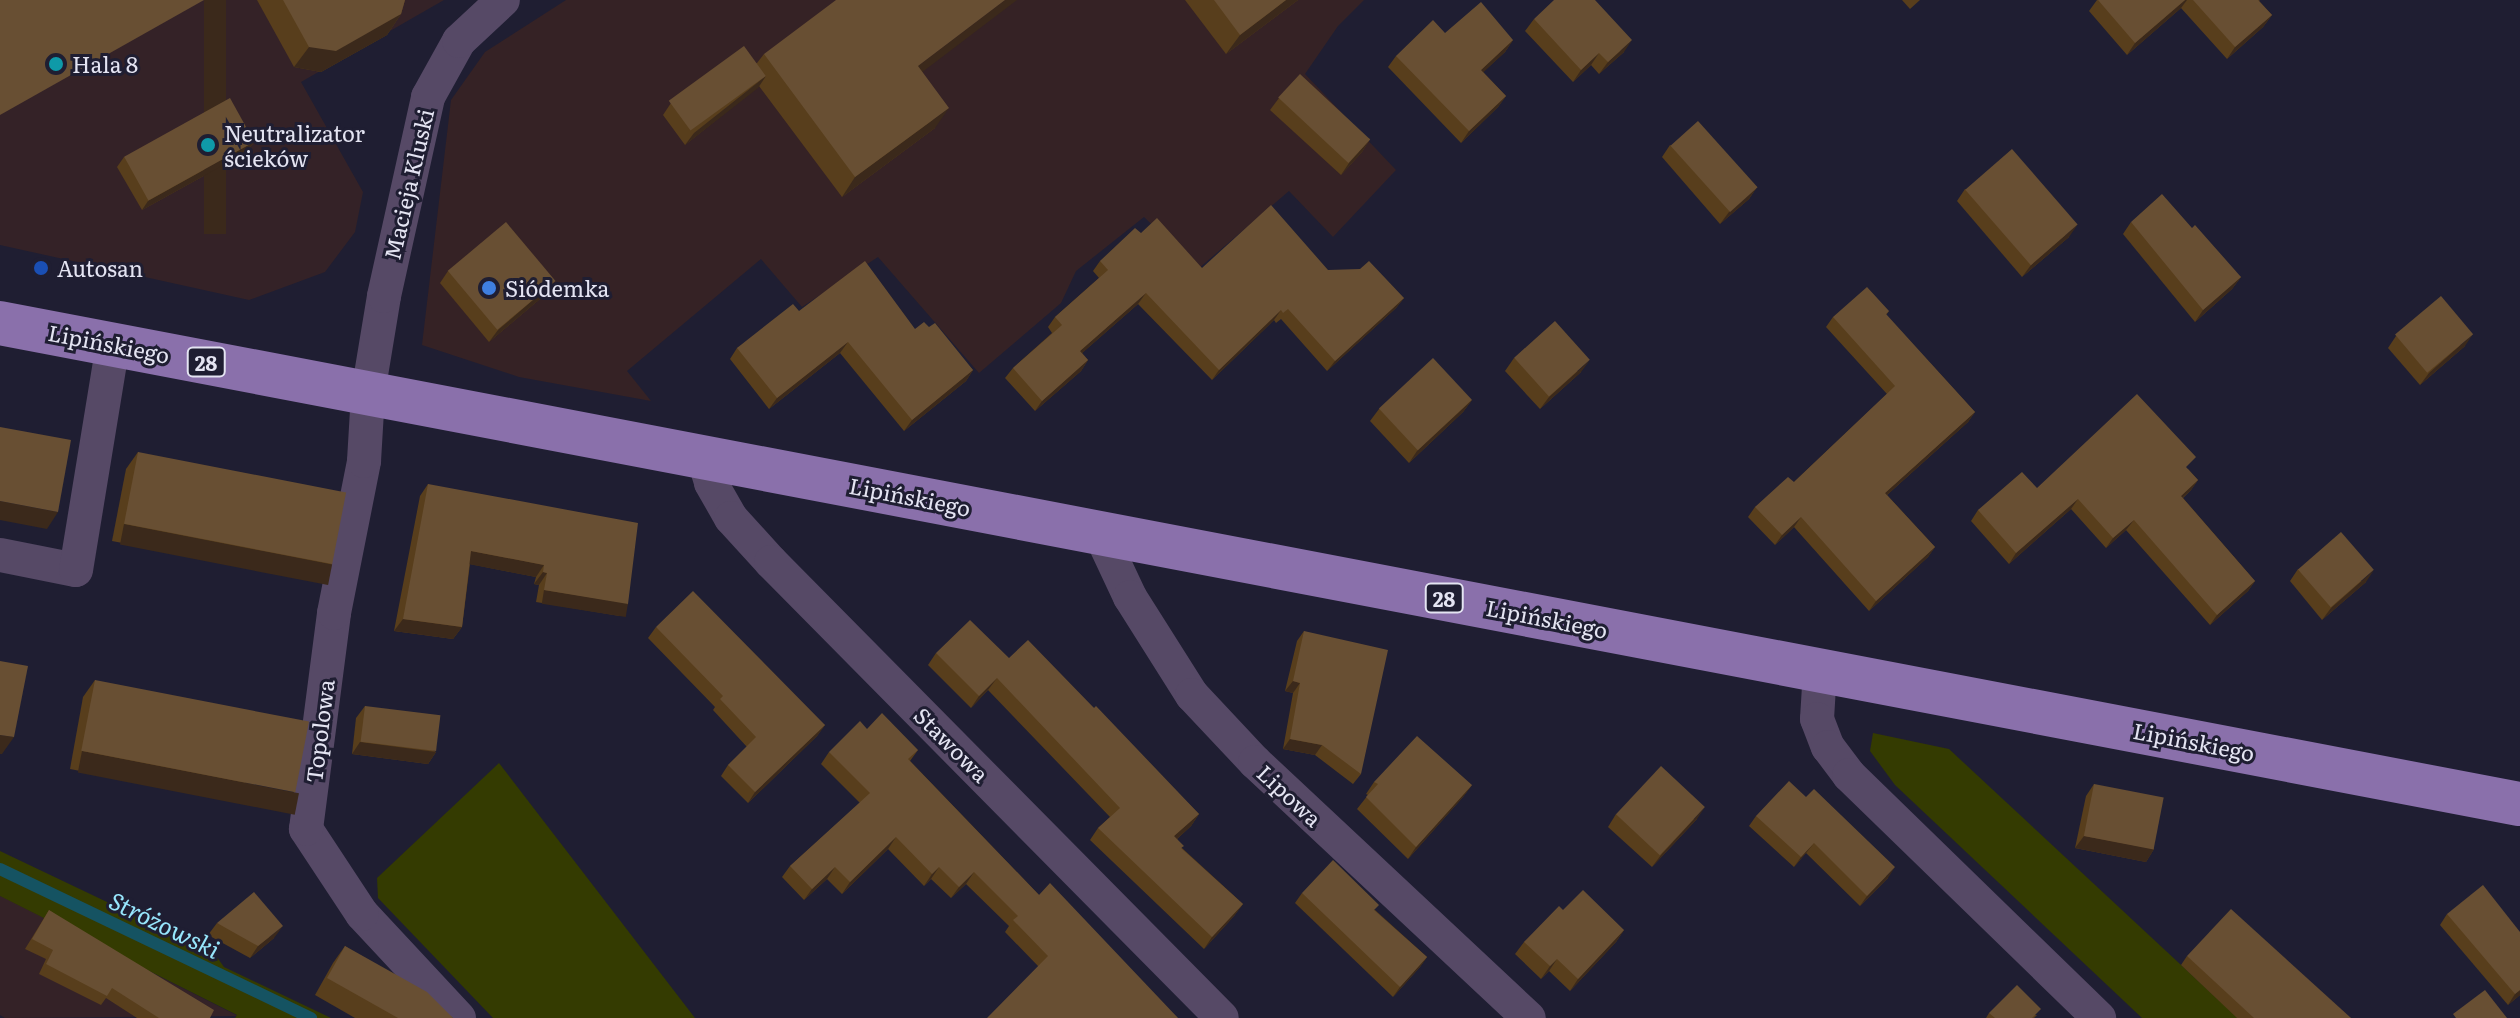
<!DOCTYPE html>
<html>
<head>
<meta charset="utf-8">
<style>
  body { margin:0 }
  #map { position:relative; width:2520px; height:1018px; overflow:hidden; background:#1f1e32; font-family:Literata,serif }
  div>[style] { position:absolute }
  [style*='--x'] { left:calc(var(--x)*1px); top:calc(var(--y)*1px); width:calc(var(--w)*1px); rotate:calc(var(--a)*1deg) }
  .commercial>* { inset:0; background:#352225 }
  .industrial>* { inset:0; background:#342227 }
  .green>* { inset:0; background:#343b01 }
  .stream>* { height:12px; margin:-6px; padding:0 6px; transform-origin:6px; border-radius:6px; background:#155362 }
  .minor>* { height:34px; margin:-17px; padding:0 17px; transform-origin:17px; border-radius:17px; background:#564966 }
  .primary>* { height:44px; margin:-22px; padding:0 22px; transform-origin:22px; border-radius:22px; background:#8a70ab }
  .wall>* { inset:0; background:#583e1c }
  .shaded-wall>* { inset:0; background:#3b291b; transform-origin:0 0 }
  .building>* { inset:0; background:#684f33; transform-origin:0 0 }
  .dots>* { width:22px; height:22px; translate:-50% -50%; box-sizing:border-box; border:4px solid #1f1e32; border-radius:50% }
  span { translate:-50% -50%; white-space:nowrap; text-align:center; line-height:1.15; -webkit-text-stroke:6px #1f1e32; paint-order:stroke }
  .shield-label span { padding:2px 6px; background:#1f1e32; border:2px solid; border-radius:6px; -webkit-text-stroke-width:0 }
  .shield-label { font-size:20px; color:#e4e4f2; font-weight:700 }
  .poi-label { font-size:22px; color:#e4e4f2 }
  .left { translate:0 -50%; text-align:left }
  .street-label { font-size:22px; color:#e4e4f2 }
  .water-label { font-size:24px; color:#97e6fc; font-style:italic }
</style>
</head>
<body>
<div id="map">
  <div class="commercial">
    <i style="clip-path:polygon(566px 0,1364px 0,1338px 26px,1305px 74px,1396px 170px,1333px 237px,1289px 191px,1198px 269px,1144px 217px,1076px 271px,1061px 303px,979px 373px,878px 257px,802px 307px,761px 259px,627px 371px,651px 401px,519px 377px,422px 345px,451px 100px,485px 52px)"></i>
  </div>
  <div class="industrial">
    <i style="clip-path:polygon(0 0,444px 0,301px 82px,363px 192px,355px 232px,325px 272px,249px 300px,0 245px)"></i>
    <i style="clip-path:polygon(0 896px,5px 898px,238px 1016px,5px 1018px,0 1015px)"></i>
  </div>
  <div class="green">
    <i style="clip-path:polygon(1873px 733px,1949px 749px,2238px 1018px,2142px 1018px,1895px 785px,1870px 751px)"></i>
    <i style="clip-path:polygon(499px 763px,695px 1018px,493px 1018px,378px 898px,377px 878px)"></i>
    <i style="clip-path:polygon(0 851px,214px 953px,224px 967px,331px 1018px,235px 1018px,237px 1015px,0 896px)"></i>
  </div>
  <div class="stream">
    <i style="--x:0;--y:869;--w:345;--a:25.6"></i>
  </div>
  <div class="minor">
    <i style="--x:703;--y:456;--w:28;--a:73"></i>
    <i style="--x:711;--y:483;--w:40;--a:60.3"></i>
    <i style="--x:731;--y:518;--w:59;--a:47.7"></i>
    <i style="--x:771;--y:562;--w:641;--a:45.32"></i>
    <i style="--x:1100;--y:533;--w:71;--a:64.9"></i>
    <i style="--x:1130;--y:597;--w:116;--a:57.7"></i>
    <i style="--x:1192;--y:695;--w:92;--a:46.8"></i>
    <i style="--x:1255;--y:762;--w:375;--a:43.1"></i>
    <i style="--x:0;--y:555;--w:77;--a:11.2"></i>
    <i style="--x:76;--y:570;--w:228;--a:-80.7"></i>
    <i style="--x:1820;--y:670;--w:49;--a:93.5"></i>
    <i style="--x:1817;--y:719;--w:30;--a:69"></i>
    <i style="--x:1828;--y:747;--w:35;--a:53"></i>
    <i style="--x:1849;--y:775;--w:349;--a:44.2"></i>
    <i style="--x:459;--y:1018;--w:142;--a:-133"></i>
    <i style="--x:362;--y:914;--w:102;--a:-123.4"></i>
    <i style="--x:306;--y:829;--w:218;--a:-82.6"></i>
    <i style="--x:334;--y:613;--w:155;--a:-78.8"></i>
    <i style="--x:364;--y:461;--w:68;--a:-86.6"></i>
    <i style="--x:368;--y:393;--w:98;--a:-80.6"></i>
    <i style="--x:384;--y:296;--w:204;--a:-77.5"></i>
    <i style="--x:428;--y:97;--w:64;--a:-61"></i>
    <i style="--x:459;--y:41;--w:60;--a:-43"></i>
  </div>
  <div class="primary">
    <i style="--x:0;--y:323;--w:2565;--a:10.81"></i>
  </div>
  <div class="wall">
    <i style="clip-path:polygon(257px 0,405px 0,401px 14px,387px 35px,321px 72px,294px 67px)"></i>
    <i style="clip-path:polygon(1185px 0,1298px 0,1226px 54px)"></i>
    <i style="clip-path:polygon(1902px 0,1920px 0,1910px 9px)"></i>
    <i style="clip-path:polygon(2097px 0,2260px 0,2259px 1px,2272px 15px,2263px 27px,2227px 59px,2181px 8px,2127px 55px,2089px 11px)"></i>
    <i style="clip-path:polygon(1534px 19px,1624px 52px,1599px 74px,1591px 65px,1573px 82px,1525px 31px)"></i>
    <i style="clip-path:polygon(1445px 33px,1513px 40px,1505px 52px,1483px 72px,1506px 96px,1498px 107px,1461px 143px,1388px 67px,1396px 56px)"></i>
    <i style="clip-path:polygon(764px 54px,922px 72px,935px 128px,842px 197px,759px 86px,685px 145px,663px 115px,671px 103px,757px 63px)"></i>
    <i style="clip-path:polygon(1279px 98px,1370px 139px,1362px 152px,1341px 175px,1270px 110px)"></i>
    <i style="clip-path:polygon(254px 142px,247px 152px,142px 210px,117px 167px,124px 157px)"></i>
    <i style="clip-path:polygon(1670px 145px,1757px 187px,1749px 199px,1720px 224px,1662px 157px)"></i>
    <i style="clip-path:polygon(1965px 189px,2069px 237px,2022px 277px,1957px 201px)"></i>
    <i style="clip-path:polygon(2131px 222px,2241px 277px,2232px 289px,2195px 322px,2123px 234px)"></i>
    <i style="clip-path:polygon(1141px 233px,1202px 268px,1328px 270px,1404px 298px,1396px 308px,1327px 371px,1281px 319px,1276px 323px,1274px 320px,1212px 380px,1138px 304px,1082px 353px,1088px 360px,1081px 371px,1035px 411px,1005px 378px,1013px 368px,1052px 333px,1048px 327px,1055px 317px,1099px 278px,1093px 271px,1100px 261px)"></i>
    <i style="clip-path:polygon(448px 271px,547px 293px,489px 342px,440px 283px)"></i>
    <i style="clip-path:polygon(799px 311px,915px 329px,929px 327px,973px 370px,966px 381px,904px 431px,840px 353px,769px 409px,730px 359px,737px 348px)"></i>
    <i style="clip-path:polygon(1889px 311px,1886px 315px,1975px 412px,1968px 422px,1887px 495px,1935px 547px,1928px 557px,1869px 611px,1794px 527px,1775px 545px,1748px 517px,1755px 507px,1794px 482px,1887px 394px,1826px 327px,1833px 317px)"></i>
    <i style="clip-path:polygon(2396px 336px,2465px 346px,2420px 385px,2388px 348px)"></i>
    <i style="clip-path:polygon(1514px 358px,1581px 372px,1540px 409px,1505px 371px)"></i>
    <i style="clip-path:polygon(1472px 400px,1463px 412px,1409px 463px,1370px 421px,1379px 409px)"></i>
    <i style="clip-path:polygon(138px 452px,332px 564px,320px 581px,112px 541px,126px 469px)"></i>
    <i style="clip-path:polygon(2188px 469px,2198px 480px,2191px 490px,2183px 498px,2255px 581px,2248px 591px,2210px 625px,2126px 530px,2106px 548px,2071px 509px,2009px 564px,1971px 521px,1978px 510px,2037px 488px)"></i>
    <i style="clip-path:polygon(428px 484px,628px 604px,620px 616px,536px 602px,539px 585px,534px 584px,536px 577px,470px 564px,462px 627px,453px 639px,394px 631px,420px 496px)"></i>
    <i style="clip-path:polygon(2298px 569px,2366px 582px,2322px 620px,2290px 581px)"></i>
    <i style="clip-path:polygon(656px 627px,825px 725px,817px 736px,748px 803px,721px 776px,728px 765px,747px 747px,713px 710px,715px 707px,648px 638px)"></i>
    <i style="clip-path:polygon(1304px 631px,1361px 774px,1353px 784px,1315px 755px,1283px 749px,1293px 693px,1285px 691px,1297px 641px)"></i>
    <i style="clip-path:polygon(936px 653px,1009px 658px,1094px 708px,1199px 814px,1191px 826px,1177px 839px,1182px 848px,1243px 904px,1234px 916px,1204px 949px,1090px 840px,1098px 828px,1110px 817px,988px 690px,971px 708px,928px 665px)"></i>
    <i style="clip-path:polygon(95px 680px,287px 811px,70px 769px,83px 697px)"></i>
    <i style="clip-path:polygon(365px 706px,436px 752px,428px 764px,352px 754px,356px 718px)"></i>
    <i style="clip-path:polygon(918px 750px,910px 761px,1039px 895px,1178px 1018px,1038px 966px,1005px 932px,1009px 926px,966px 884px,951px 898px,931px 879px,924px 886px,888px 849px,842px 894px,827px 879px,804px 900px,782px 877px,790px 866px,860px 803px,821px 764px,829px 752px)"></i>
    <i style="clip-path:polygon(1374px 782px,1472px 785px,1463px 797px,1408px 859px,1357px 809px,1368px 795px,1366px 794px)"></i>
    <i style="clip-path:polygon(2094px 784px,2154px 849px,2146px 862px,2075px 848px,2086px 796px)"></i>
    <i style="clip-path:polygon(1806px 797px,1888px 878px,1860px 906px,1806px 853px,1794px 867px,1749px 826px,1756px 816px)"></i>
    <i style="clip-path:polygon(1616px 814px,1697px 819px,1652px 867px,1608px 827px)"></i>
    <i style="clip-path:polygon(1302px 893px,1375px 910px,1427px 957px,1420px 967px,1393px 997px,1295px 903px)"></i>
    <i style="clip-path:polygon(49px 910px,210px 1018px,137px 1018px,106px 998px,101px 1005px,39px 974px,46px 959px,25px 949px)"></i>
    <i style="clip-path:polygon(1563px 910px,1624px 930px,1616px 942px,1570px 991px,1549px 971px,1541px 979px,1515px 954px,1524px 942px)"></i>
    <i style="clip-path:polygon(2447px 914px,2520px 932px,2520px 995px,2508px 1005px,2440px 925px)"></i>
    <i style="clip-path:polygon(217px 923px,274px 938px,250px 958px,208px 935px)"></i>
    <i style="clip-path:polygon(345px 946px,453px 1018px,355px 1018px,315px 995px,333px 963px)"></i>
    <i style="clip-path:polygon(2187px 956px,2351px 1018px,2237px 1018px,2181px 965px)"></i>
    <i style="clip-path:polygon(1989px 1013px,2037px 1015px,2034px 1018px,1986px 1018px)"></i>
  </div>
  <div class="shaded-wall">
    <i style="left:204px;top:0;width:22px;height:234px"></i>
    <i style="clip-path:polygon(1005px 0,1017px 0,904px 86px,918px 66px)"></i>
    <i style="clip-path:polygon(1286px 0,1298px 0,1226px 54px,1240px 35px)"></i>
    <i style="clip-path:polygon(2185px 0,2187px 0,2181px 8px,2127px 55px,2135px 43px)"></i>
    <i style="clip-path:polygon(401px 14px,387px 35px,321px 72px,294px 67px,309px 47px)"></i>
    <i style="clip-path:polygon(2272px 15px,2263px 27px,2227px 59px,2235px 47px)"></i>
    <i style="clip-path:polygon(1513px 40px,1505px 52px,1473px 82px,1481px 70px)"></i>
    <i style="clip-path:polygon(1632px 40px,1624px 52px,1599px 74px,1608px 62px)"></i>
    <i style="clip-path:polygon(1599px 53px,1591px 65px,1573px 82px,1581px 70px)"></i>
    <i style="clip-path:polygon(766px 76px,758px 88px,685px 145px,694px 133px)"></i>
    <i style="clip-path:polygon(1506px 96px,1498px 107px,1461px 143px,1469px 131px)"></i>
    <i style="clip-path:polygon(949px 108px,935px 128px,842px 197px,855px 177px)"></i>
    <i style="clip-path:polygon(1370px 139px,1362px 152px,1341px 175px,1349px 163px)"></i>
    <i style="clip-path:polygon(254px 142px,247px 152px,142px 210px,148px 201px)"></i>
    <i style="clip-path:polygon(1757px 187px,1749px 199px,1720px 224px,1729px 212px)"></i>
    <i style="clip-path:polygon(2078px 224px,2069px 237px,2022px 277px,2031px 265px)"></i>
    <i style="clip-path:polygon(2241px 277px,2232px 289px,2195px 322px,2203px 310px)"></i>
    <i style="clip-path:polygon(555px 281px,547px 293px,489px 342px,498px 330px)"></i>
    <i style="clip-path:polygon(1146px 293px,1138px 304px,1073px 361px,1080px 351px)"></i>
    <i style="clip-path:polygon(1404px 298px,1396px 308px,1327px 371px,1335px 361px)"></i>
    <i style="clip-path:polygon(1281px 310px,1274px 320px,1212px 380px,1219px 370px)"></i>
    <i style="clip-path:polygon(2473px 334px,2465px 346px,2420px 385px,2429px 373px)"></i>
    <i style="clip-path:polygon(848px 342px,840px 353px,769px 409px,777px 398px)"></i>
    <i style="clip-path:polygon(1088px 360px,1081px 371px,1035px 411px,1042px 401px)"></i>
    <i style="clip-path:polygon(1590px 360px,1581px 372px,1540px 409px,1549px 397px)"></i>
    <i style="clip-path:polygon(973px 370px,966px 381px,904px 431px,912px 420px)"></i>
    <i style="clip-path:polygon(1472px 400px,1463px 412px,1409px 463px,1417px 451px)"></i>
    <i style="clip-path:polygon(1975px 412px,1968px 422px,1878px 503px,1885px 493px)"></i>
    <i style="clip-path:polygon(2198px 480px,2191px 490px,2173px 506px,2181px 496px)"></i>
    <i style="clip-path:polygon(2078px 499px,2071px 509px,2009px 564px,2016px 553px)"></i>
    <i style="clip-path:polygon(0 501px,58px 512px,47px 529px,0 520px)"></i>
    <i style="clip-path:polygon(1801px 517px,1794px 527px,1775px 545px,1782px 535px)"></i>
    <i style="clip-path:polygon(2134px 520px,2126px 530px,2106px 548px,2113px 538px)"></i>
    <i style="left:124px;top:524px;width:212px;height:21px;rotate:11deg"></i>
    <i style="clip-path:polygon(1935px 547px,1928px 557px,1869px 611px,1876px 601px)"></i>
    <i style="clip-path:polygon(471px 551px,544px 565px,536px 577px,463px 563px)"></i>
    <i style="clip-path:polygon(2374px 570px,2366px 582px,2322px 620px,2331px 608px)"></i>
    <i style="clip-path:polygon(543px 572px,547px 573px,539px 585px,534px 584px)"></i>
    <i style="clip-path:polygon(2255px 581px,2248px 591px,2210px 625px,2217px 615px)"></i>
    <i style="left:544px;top:590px;width:85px;height:14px;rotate:9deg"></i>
    <i style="clip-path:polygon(403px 619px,462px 627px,453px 639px,394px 631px)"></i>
    <i style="clip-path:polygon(997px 678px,988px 690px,971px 708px,979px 696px)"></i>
    <i style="clip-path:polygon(1293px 681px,1300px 683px,1293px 693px,1285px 691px)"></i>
    <i style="clip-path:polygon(825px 725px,817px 736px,748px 803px,755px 792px)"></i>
    <i style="clip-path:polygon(0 735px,14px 737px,2px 754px,0 754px)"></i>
    <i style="clip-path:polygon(1290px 739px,1322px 745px,1315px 755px,1283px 749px)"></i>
    <i style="clip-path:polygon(360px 742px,436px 752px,428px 764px,352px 754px)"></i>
    <i style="left:82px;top:751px;width:221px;height:22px;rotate:11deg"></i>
    <i style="clip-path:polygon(1472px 785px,1463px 797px,1408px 859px,1416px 847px)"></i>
    <i style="clip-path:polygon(1705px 807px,1697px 819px,1652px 867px,1661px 855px)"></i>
    <i style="clip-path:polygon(1199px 814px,1191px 826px,1166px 849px,1174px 836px)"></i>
    <i style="clip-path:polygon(2084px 836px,2154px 849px,2146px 862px,2075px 848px)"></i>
    <i style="clip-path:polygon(896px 837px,888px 849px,842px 894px,850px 882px)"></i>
    <i style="clip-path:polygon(1814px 843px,1806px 853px,1794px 867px,1801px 857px)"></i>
    <i style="clip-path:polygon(835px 867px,827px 879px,804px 900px,812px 889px)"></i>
    <i style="clip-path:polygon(939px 867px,931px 879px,924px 886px,932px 874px)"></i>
    <i style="clip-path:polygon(1895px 867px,1888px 878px,1860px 906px,1867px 896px)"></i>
    <i style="clip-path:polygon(974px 872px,966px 884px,951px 898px,959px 887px)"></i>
    <i style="clip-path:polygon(1243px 904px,1234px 916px,1204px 949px,1212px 937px)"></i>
    <i style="clip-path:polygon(283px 926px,274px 938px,250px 958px,258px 946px)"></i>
    <i style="clip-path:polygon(1624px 930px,1616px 942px,1570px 991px,1578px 979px)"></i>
    <i style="clip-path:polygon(1427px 957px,1420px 967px,1393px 997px,1400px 987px)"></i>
    <i style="clip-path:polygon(1557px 959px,1549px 971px,1541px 979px,1550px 966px)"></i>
    <i style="clip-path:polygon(2520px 990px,2520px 995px,2508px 1005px,2515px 994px)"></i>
  </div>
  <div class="building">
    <i style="clip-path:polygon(0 0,204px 0,0 115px)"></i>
    <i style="clip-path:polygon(283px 0,405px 0,401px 14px,336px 51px,309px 47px)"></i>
    <i style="clip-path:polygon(836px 0,1005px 0,918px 66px,949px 108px,855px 177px,764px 54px)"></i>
    <i style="clip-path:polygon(1214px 0,1286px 0,1240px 35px)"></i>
    <i style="clip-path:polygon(1554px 0,1595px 0,1632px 40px,1608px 62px,1599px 53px,1581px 70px,1534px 19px)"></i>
    <i style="clip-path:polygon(2098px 0,2185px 0,2135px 43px)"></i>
    <i style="clip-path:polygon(2193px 0,2258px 0,2272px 15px,2235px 47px)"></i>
    <i style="clip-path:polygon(1481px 2px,1513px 40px,1481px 70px,1506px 96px,1469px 131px,1396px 56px,1433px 20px,1445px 33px)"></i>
    <i style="left:744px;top:46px;width:37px;height:93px;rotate:54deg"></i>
    <i style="left:1300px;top:74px;width:96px;height:32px;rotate:43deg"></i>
    <i style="left:230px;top:98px;width:50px;height:121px;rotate:61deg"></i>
    <i style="left:1698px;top:121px;width:89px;height:37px;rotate:48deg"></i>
    <i style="left:2012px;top:149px;width:100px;height:62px;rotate:49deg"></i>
    <i style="clip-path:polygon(2162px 194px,2192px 228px,2195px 225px,2241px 277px,2203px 310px,2131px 222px)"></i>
    <i style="clip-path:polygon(1271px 205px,1328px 270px,1360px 269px,1369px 261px,1404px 298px,1335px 361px,1288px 309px,1283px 313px,1281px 310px,1219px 370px,1146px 293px,1080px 351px,1088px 360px,1042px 401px,1013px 368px,1062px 325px,1055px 317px,1108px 270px,1100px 261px,1135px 228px,1141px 233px,1157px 218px,1202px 268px)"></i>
    <i style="left:506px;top:222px;width:77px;height:76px;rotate:50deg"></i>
    <i style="clip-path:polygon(865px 261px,915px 329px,924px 322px,929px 327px,935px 323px,973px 370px,912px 420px,848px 342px,777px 398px,737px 348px,793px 304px,799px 311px)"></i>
    <i style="clip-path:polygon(1867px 287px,1889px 311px,1886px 314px,1975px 412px,1885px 493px,1935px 547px,1876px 601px,1801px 517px,1782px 535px,1755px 507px,1788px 477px,1794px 482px,1895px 386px,1833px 317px)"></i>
    <i style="left:2441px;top:296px;width:50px;height:60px;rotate:50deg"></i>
    <i style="left:1555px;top:321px;width:52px;height:55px;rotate:48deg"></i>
    <i style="left:1433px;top:358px;width:57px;height:74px;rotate:47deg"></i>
    <i style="clip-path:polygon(2137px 394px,2196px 457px,2186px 467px,2198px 480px,2181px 496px,2255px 581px,2217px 615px,2134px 520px,2113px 538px,2078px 499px,2016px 553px,1978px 510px,2022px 472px,2037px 488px)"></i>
    <i style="clip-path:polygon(0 427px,71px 440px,58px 512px,0 501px)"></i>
    <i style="left:138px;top:452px;width:212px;height:73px;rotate:11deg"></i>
    <i style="clip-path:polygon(428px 484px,638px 523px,628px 604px,544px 590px,547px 573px,543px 572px,544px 565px,471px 551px,462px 627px,403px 619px)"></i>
    <i style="left:2341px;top:532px;width:50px;height:57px;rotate:49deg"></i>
    <i style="clip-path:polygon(693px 591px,825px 725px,755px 792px,728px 765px,756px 737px,720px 699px,723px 696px,656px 627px)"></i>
    <i style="clip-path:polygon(970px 620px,1009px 658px,1028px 640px,1094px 708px,1096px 706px,1199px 814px,1174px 836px,1184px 846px,1181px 848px,1243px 904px,1212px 937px,1098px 828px,1120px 808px,997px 678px,979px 696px,936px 653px)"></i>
    <i style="clip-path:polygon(1304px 631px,1388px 650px,1361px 774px,1322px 745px,1290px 739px,1300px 683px,1293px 681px)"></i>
    <i style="clip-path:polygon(0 661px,28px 666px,14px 737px,0 735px)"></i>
    <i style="left:95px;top:680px;width:218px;height:72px;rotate:11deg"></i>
    <i style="left:365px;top:706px;width:76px;height:36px;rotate:7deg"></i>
    <i style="clip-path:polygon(882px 713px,918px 750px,908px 759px,1039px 895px,1050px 883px,1178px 1018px,987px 1018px,1048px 956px,1013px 920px,1018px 916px,974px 872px,959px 887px,939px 867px,932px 874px,896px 837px,850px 882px,835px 867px,812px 889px,790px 866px,870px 793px,829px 752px,860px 721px,867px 729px)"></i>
    <i style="clip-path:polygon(1417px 736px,1472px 785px,1416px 847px,1366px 797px,1378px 784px,1374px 782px)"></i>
    <i style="left:1661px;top:766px;width:60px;height:66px;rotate:43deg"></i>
    <i style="clip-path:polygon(1789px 781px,1806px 797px,1814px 789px,1895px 867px,1867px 896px,1814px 843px,1801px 857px,1756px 816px)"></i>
    <i style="left:2094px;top:784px;width:71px;height:53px;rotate:11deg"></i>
    <i style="clip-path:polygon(1333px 860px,1379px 905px,1374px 910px,1427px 957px,1400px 987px,1302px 893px)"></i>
    <i style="clip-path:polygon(2483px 885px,2520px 932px,2520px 990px,2515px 994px,2447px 914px)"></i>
    <i style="clip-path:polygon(1583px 890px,1624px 930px,1578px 979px,1557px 959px,1550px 966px,1524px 942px,1559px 906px,1563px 910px)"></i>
    <i style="clip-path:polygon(254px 892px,283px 926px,258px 946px,217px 923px)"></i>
    <i style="clip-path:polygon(2231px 909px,2351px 1018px,2254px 1018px,2187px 956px)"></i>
    <i style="clip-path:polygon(49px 910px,214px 1010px,210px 1018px,159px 1018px,112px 988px,107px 996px,46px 964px,53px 950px,32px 939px)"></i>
    <i style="clip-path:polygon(345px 946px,427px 992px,453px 1018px,398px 1018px,327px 978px)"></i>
    <i style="clip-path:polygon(2017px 985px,2041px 1009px,2032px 1018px,1995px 1018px,1989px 1013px)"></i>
    <i style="clip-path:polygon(2485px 990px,2507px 1018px,2456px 1018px,2453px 1014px)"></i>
  </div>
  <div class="dots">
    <i style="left:56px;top:64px;background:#0f9aa8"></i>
    <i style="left:208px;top:145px;background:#0f9aa8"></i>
    <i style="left:41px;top:268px;background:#1a4fb4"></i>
    <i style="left:489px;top:288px;background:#3f7fe0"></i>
  </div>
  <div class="shield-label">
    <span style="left:206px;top:362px">28</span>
    <span style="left:1444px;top:598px">28</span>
  </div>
  <div class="poi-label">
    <span class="left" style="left:72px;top:64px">Hala 8</span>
    <span class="left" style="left:224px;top:145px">Neutralizator<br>ścieków</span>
    <span class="left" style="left:57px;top:268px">Autosan</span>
    <span class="left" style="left:505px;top:288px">Siódemka</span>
  </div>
  <div class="street-label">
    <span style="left:408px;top:184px;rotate:-77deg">Macieja Kluski</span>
    <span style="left:109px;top:343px;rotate:11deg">Lipińskiego</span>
    <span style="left:910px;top:496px;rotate:11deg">Lipińskiego</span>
    <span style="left:1547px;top:618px;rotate:11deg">Lipińskiego</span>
    <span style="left:319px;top:731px;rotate:-83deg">Topolowa</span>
    <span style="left:2194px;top:741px;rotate:11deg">Lipińskiego</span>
    <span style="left:952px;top:744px;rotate:45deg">Stawowa</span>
    <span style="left:1290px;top:795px;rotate:43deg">Lipowa</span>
  </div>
  <div class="water-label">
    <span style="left:165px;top:924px;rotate:26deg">Stróżowski</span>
  </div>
</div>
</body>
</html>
